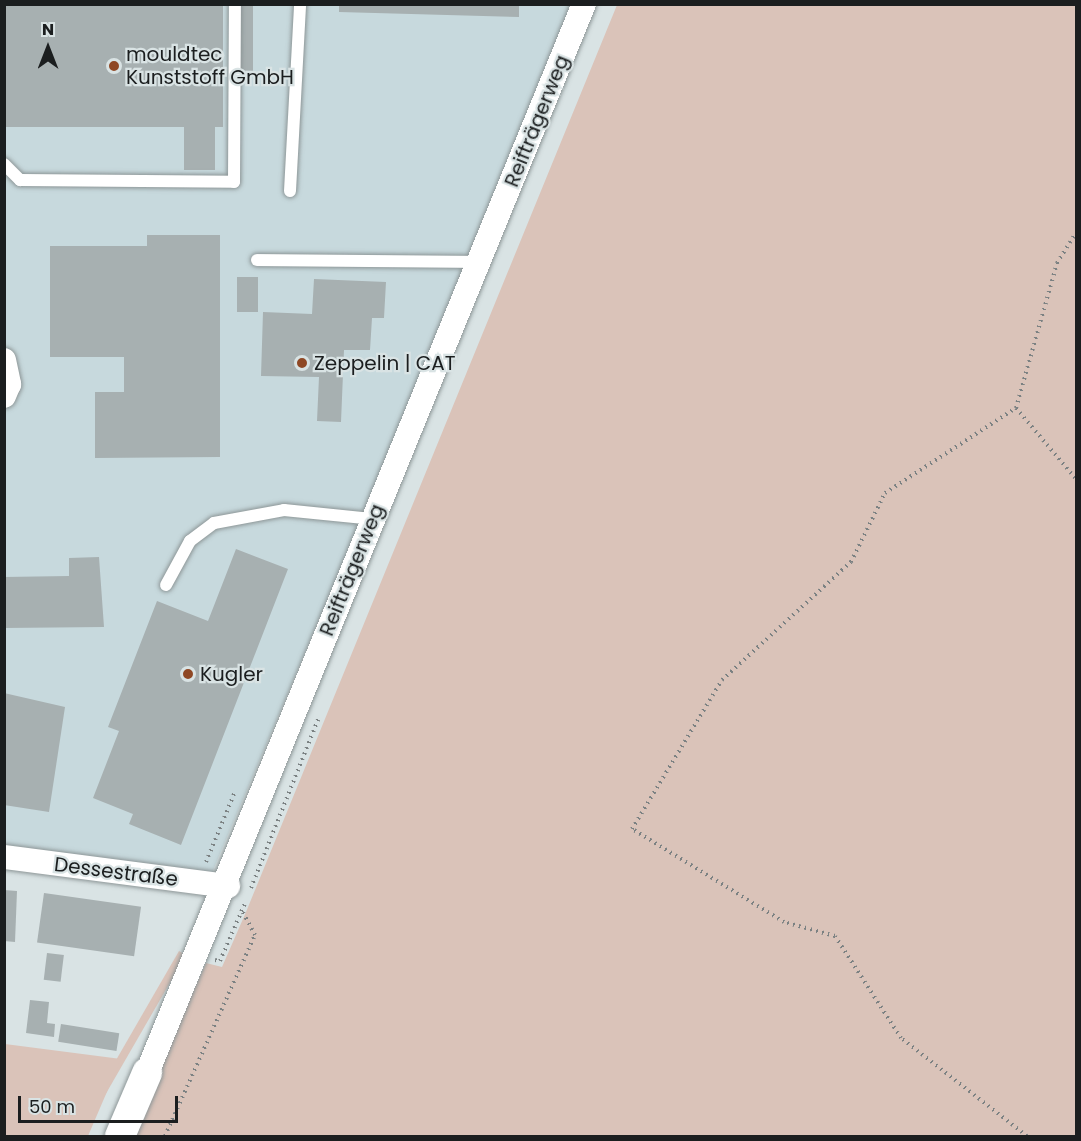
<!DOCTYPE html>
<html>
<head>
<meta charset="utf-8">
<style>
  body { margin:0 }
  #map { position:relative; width:1081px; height:1141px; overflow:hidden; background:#d9e3e4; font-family:Poppins,sans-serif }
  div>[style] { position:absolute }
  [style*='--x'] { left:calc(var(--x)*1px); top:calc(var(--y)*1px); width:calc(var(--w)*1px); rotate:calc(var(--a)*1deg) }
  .built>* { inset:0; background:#c7d9dd }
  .green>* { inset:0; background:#dac3b9; transform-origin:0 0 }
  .building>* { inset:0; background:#a7b0b1; transform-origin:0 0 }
  .path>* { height:4px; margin-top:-2px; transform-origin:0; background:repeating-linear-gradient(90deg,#7b8182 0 1.5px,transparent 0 6px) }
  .roads { filter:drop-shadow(0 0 2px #8d9697) drop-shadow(0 0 2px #8d9697) }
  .service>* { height:12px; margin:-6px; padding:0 6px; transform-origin:6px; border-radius:6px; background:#fff }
  .minor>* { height:24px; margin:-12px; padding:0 12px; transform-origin:12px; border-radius:12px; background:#fff }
  .tertiary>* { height:30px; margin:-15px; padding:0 15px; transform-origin:15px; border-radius:15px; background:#fff }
  .dots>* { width:16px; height:16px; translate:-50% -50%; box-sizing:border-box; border:3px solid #d9e3e4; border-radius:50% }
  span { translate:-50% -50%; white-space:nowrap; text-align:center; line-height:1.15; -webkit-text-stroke:4.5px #d9e3e4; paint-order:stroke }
  .poi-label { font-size:20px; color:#1b1e1f }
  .left { translate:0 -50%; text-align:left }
  .street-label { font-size:20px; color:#1b1e1f }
  .frame { position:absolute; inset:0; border:6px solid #1b1e1f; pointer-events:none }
  .north { position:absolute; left:18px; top:18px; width:60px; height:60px; -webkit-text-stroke:4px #d9e3e4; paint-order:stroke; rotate:0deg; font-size:16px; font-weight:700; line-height:24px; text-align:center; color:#1b1e1f }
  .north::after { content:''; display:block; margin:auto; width:21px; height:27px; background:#1b1e1f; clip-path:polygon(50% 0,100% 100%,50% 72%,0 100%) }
  .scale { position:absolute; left:18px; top:1096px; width:160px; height:27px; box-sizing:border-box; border:3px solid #1b1e1f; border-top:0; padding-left:8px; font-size:18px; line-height:21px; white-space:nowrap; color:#1b1e1f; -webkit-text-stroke:4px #d9e3e4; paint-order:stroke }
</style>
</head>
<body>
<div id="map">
  <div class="built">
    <i style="clip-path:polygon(5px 5px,578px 5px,211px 875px,5px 847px)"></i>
  </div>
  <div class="green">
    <i style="clip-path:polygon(617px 5px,1076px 5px,1076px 1136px,129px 1136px,206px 963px,222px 967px,246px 912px)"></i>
    <i style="left:179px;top:951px;width:8px;height:202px;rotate:30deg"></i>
    <i style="clip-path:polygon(5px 1044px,121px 1059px,88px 1136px,5px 1136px)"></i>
  </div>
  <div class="building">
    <i style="clip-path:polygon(4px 4px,223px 4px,223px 127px,215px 127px,215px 170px,184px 170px,184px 127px,4px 127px)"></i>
    <i style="left:240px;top:4px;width:13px;height:70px"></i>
    <i style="clip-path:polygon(339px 4px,519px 4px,519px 17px,339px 12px)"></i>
    <i style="clip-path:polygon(147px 235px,220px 235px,220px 457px,95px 458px,95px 392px,124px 392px,124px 357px,50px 357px,50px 246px,147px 246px)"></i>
    <i style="left:237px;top:277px;width:21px;height:35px"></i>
    <i style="clip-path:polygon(314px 279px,386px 282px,384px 318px,372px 318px,370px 350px,344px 350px,341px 422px,317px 421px,319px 377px,261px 376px,263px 312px,312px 314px)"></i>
    <i style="clip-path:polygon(236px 549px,288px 569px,181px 845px,129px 824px,133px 814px,93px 798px,119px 731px,108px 727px,157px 601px,208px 621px)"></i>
    <i style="clip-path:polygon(99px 557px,104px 627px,4px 628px,4px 577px,69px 576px,69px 558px)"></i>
    <i style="clip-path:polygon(4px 693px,65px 707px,49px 812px,4px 805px)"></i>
    <i style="clip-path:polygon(4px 890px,17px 891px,15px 942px,4px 941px)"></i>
    <i style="left:44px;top:893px;width:98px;height:50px;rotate:8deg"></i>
    <i style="left:47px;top:953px;width:17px;height:27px;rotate:7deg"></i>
    <i style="clip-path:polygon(30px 1000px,49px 1002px,47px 1023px,55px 1024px,54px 1037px,26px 1033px)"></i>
    <i style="left:61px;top:1024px;width:59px;height:18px;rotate:9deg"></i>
  </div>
  <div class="path">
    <i style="--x:1016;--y:408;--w:151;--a:-74.2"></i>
    <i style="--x:1057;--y:263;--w:36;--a:-58"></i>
    <i style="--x:206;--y:862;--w:74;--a:-67.6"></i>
    <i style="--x:251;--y:888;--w:184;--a:-68.3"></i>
    <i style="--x:215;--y:960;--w:5;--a:11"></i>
    <i style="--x:220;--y:961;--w:65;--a:-66.6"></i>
    <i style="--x:165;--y:1136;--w:220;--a:-65.9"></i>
    <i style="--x:255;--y:935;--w:27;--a:-118"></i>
    <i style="--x:1027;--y:1136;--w:160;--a:-142.1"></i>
    <i style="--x:901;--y:1038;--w:121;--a:-122.9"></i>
    <i style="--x:835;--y:936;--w:53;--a:-164.6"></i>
    <i style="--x:784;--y:922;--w:178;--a:-148.5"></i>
    <i style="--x:632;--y:829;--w:174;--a:-58.9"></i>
    <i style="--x:722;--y:680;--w:175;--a:-42.5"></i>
    <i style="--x:851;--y:562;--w:77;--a:-63.8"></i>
    <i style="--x:885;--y:493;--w:156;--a:-33"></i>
    <i style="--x:1016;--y:408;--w:93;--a:49.8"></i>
  </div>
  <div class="roads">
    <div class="service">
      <i style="--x:4;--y:164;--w:23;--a:45"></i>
      <i style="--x:20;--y:180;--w:214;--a:0.5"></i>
      <i style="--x:234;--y:182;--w:178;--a:-89.7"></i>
      <i style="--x:290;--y:191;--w:187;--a:-86.9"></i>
      <i style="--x:257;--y:260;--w:223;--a:0.5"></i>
      <i style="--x:166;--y:585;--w:50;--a:-61.4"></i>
      <i style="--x:190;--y:541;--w:30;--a:-37"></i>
      <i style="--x:214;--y:523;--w:71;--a:-10.5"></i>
      <i style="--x:284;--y:510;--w:88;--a:5.8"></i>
    </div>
    <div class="minor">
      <i style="--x:4;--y:360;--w:25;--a:78"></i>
      <i style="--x:9;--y:384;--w:13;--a:113"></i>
      <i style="--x:4;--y:857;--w:226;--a:7.4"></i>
      <i style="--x:147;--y:1073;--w:1155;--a:-67.77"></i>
    </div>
    <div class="tertiary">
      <i style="--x:120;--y:1136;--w:69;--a:-66.8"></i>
    </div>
  </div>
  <div class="dots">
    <i style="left:114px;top:66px;background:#8f4825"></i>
    <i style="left:302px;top:363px;background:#8f4825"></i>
    <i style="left:188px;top:674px;background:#8f4825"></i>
  </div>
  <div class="poi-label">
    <span class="left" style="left:126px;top:66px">mouldtec<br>Kunststoff GmbH</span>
    <span class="left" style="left:314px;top:363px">Zeppelin | CAT</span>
    <span class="left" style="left:200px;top:674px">Kugler</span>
  </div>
  <div class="street-label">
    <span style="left:537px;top:121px;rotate:-68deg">Reifträgerweg</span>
    <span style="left:352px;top:570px;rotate:-68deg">Reifträgerweg</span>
    <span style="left:116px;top:872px;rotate:7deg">Dessestraße</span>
  </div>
  <div class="frame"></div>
  <div class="north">N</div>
  <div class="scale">50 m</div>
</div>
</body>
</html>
